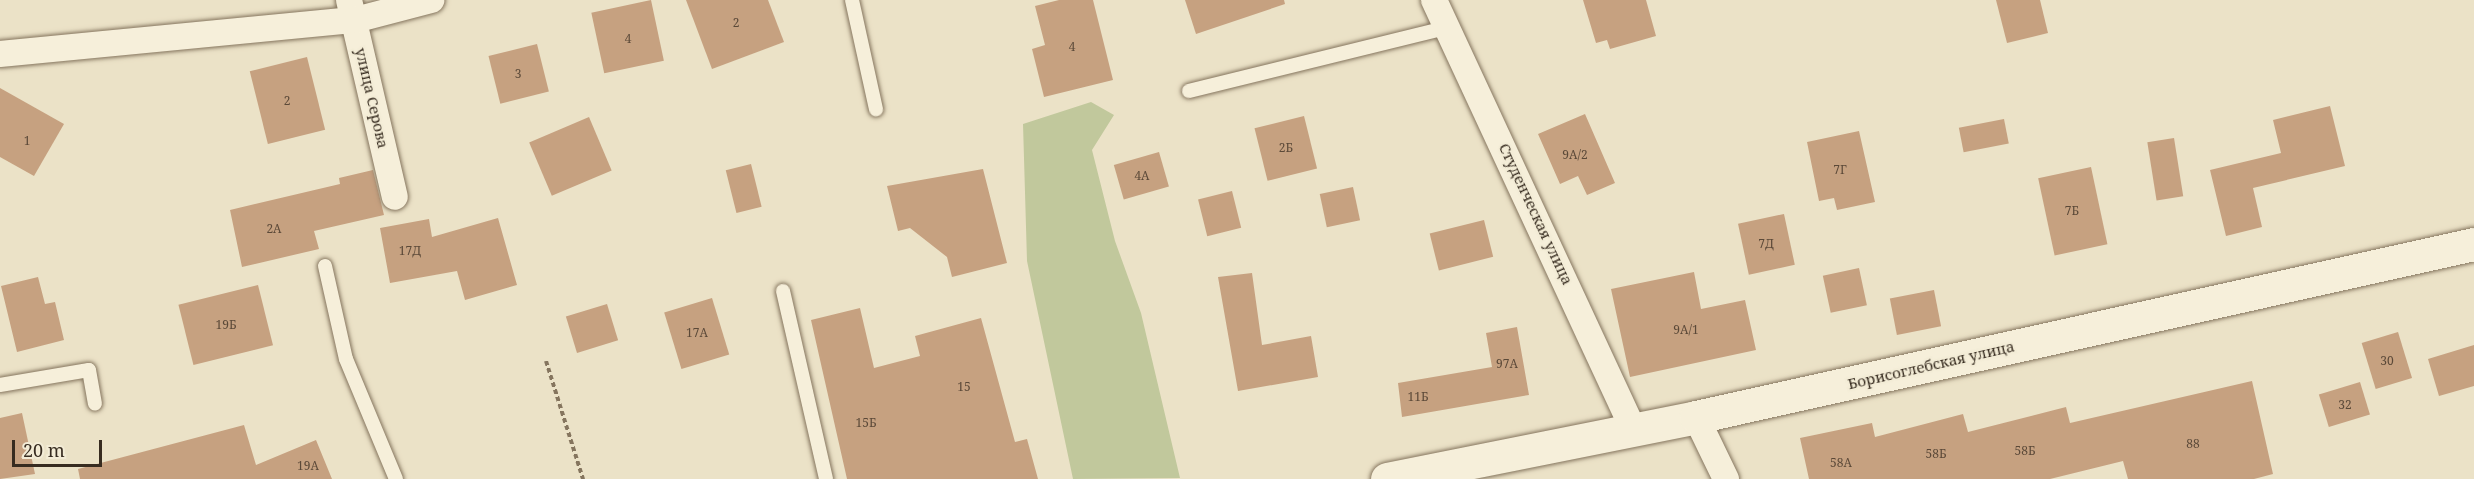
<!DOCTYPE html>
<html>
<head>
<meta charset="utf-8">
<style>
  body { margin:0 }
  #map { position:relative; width:2474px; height:479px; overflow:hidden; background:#ebe2c7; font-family:"Noto Serif",serif }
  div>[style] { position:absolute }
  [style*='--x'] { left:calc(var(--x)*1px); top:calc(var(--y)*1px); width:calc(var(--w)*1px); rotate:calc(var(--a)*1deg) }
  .green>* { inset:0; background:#c1c89c }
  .building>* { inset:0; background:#c6a180; transform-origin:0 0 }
  .path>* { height:4px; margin-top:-2px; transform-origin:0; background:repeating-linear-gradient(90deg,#85755e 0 4.5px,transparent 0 7.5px) }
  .roads { filter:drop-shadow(0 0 2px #85755e) drop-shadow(0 0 2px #85755e) }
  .lane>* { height:14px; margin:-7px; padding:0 7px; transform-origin:7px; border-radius:7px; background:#f6efda }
  .street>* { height:26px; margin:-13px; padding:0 13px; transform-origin:13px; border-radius:13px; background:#f6efda }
  .secondary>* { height:33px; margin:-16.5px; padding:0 16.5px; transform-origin:16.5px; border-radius:16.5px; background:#f6efda }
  span { translate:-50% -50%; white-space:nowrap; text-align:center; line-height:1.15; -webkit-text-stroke:4.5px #f3ecd6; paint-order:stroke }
  .number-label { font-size:12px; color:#5b4938 }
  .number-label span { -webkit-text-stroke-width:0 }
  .street-label { font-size:15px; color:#372c20 }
  .scale { position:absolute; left:12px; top:440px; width:90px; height:27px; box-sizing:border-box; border:3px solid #372c20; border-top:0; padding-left:8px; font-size:18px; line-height:21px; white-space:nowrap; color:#372c20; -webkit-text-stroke:4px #f3ecd6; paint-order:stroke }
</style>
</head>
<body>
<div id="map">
  <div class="green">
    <i style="clip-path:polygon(1091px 102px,1114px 115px,1092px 150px,1115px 241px,1141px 313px,1180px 478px,1073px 479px,1027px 261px,1023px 124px)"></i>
  </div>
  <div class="building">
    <i style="left:651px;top:0;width:62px;height:61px;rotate:78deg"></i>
    <i style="clip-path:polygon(686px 0,768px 0,784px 42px,712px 69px)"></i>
    <i style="clip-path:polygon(1059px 0,1093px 0,1113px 80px,1044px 97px,1032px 49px,1045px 45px,1035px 6px)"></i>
    <i style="clip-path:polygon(1185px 0,1284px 0,1285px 4px,1196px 34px)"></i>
    <i style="clip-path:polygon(1583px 0,1646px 0,1656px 36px,1610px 49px,1607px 40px,1596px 43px)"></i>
    <i style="clip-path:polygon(1996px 0,2040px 0,2048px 33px,2007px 43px)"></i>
    <i style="left:537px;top:44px;width:49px;height:50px;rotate:76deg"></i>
    <i style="left:307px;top:57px;width:75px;height:59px;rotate:76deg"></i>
    <i style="clip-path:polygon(0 88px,64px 124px,34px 176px,0 157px)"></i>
    <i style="clip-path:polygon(2330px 106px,2345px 166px,2253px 188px,2262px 227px,2226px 236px,2210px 170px,2281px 153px,2273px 120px)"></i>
    <i style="clip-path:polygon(1585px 114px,1615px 183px,1587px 195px,1578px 176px,1560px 184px,1538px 134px)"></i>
    <i style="left:1304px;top:116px;width:54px;height:51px;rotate:76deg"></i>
    <i style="left:589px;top:117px;width:58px;height:65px;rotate:67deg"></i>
    <i style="left:2004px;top:119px;width:25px;height:46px;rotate:79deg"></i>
    <i style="clip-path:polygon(1859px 131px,1875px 202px,1837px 210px,1834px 198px,1819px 201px,1807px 142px)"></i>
    <i style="left:2174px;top:138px;width:59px;height:27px;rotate:81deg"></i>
    <i style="left:1159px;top:152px;width:36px;height:47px;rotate:74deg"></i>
    <i style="left:751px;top:164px;width:44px;height:26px;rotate:76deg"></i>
    <i style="left:2091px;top:167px;width:79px;height:54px;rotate:78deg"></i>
    <i style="clip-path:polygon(983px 169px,1007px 263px,952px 277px,947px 257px,910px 228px,898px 231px,887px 186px)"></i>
    <i style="clip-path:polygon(373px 170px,384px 215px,314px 231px,319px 249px,242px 267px,230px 210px,340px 184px,339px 178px)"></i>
    <i style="left:1353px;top:187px;width:34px;height:34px;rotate:78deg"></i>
    <i style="left:1232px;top:191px;width:38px;height:35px;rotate:76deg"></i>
    <i style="left:1784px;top:214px;width:52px;height:47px;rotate:78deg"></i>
    <i style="clip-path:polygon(498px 218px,517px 285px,465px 300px,457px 271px,390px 283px,380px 228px,429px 219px,432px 237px)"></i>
    <i style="left:1484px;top:220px;width:38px;height:56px;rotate:76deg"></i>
    <i style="left:1859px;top:268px;width:38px;height:37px;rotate:78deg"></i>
    <i style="clip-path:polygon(1694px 272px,1701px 309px,1745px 300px,1756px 350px,1630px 377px,1611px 289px)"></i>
    <i style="clip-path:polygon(1252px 273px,1262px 345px,1311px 336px,1318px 377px,1238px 391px,1218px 277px)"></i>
    <i style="clip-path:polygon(38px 277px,45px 304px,55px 302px,64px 340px,17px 352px,1px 286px)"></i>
    <i style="left:258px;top:285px;width:62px;height:82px;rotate:76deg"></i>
    <i style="left:1934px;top:290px;width:37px;height:45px;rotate:79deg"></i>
    <i style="left:712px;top:298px;width:59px;height:50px;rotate:73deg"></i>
    <i style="left:607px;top:304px;width:38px;height:43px;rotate:73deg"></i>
    <i style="clip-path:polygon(860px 308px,874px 368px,920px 356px,915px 336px,981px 318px,1015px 442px,1027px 439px,1038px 479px,847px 479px,811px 320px)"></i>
    <i style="clip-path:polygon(1517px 327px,1529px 395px,1402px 417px,1398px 383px,1492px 367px,1486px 333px)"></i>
    <i style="left:2398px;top:332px;width:48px;height:38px;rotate:73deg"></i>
    <i style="clip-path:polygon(2474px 345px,2474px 386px,2439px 396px,2428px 359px)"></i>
    <i style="clip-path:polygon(2252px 381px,2273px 474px,2254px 479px,2128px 479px,2123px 461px,2050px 479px,1809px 479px,1800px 438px,1872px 423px,1875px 437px,1963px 414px,1968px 432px,2066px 407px,2070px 423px)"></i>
    <i style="left:2360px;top:382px;width:34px;height:43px;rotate:73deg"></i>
    <i style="clip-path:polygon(22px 413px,35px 474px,0 479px,0 418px)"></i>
    <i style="clip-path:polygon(244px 425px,256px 465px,316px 440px,332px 479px,80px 479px,78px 469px)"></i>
  </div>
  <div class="path">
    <i style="--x:546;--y:361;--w:124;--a:72.6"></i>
  </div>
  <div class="roads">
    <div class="lane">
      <i style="--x:852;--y:0;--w:112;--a:77.6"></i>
      <i style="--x:1189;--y:91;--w:268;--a:-13.8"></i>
      <i style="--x:325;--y:266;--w:95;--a:77.3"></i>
      <i style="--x:346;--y:359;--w:130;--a:67.4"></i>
      <i style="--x:783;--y:291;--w:193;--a:77.1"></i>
      <i style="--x:0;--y:385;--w:90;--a:-9.6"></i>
      <i style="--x:89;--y:370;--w:34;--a:80"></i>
    </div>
    <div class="street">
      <i style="--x:349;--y:0;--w:202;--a:76.9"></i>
      <i style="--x:1434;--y:0;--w:474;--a:65.1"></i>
      <i style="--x:0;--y:54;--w:357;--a:-5.5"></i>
      <i style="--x:355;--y:20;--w:79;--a:-14.7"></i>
      <i style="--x:1696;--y:417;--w:69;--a:64.2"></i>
    </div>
    <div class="secondary">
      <i style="--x:1387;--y:479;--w:315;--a:-11.3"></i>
      <i style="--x:1696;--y:417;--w:797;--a:-12.54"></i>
    </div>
  </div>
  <div class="number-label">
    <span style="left:736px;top:23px">2</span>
    <span style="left:628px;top:39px">4</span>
    <span style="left:1072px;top:47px">4</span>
    <span style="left:518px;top:74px">3</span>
    <span style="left:287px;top:101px">2</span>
    <span style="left:27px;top:141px">1</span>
    <span style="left:1286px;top:148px">2Б</span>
    <span style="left:1575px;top:155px">9А/2</span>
    <span style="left:1840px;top:170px">7Г</span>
    <span style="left:1142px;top:176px">4А</span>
    <span style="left:2072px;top:211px">7Б</span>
    <span style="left:274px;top:229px">2А</span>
    <span style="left:1766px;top:244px">7Д</span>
    <span style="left:410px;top:251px">17Д</span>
    <span style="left:226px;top:325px">19Б</span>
    <span style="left:1686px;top:330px">9А/1</span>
    <span style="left:697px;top:333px">17А</span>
    <span style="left:2387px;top:361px">30</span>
    <span style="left:1507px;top:364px">97А</span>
    <span style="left:964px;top:387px">15</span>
    <span style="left:1418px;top:397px">11Б</span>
    <span style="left:2345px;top:405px">32</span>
    <span style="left:866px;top:423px">15Б</span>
    <span style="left:2193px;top:444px">88</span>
    <span style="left:2025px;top:451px">58Б</span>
    <span style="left:1936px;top:454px">58Б</span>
    <span style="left:1841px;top:463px">58А</span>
    <span style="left:308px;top:466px">19А</span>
  </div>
  <div class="street-label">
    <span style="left:372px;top:98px;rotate:77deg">улица Серова</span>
    <span style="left:1536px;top:214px;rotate:65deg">Студенческая улица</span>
    <span style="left:1931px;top:365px;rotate:-13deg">Борисоглебская улица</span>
  </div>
  <div class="scale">20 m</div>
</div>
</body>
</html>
